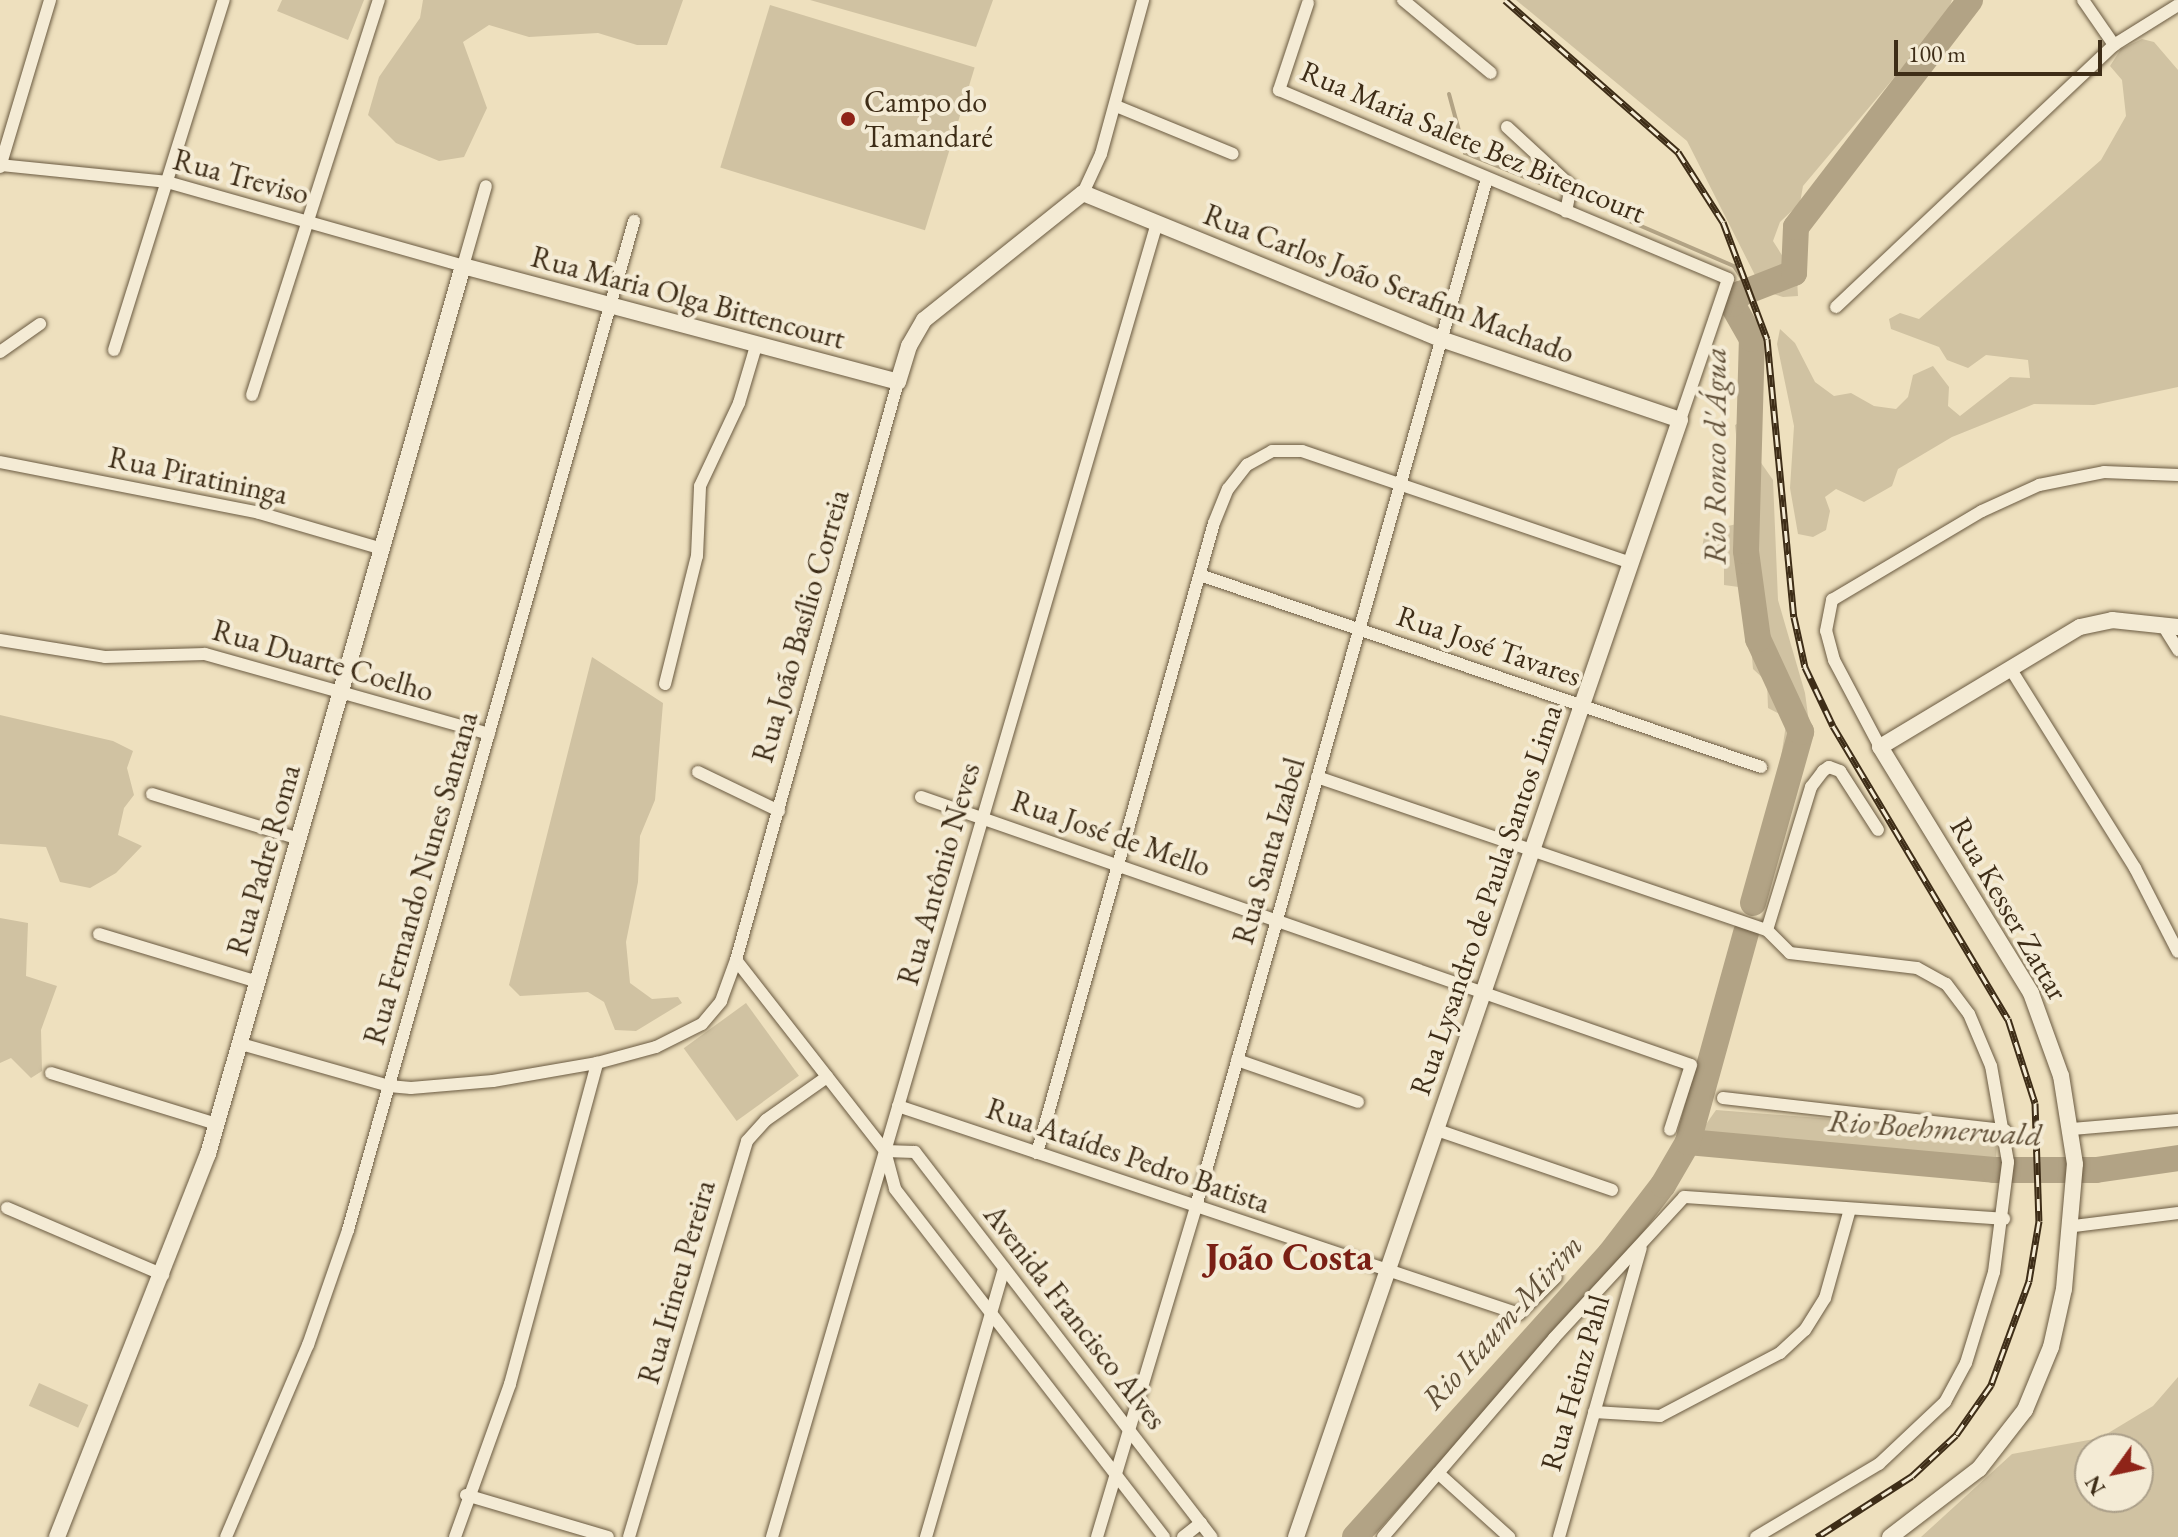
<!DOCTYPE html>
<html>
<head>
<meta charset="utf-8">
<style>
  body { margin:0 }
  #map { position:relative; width:2178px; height:1537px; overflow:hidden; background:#eee0be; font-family:"EB Garamond",serif }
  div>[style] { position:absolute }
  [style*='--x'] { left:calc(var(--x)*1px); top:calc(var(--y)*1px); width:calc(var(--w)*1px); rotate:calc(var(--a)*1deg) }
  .green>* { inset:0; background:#d0c2a2; transform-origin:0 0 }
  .stream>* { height:4px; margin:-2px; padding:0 2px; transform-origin:2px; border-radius:2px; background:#b2a385 }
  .river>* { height:26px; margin:-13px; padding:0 13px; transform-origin:13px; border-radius:13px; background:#b2a385 }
  .roads { filter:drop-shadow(0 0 2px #6a5a41) drop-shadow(0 0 2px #6a5a41) }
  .minor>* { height:12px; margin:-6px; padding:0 6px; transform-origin:6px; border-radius:6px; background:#f4ebd5 }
  .tertiary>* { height:16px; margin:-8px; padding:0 8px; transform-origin:8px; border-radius:8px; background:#f4ebd5 }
  .rail>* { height:7px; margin-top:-3.5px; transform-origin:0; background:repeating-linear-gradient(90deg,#f4ebd5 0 12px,#3e2d17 0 24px); box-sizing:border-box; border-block:2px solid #3e2d17 }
  .dots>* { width:22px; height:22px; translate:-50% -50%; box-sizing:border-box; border:4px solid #f4ebd5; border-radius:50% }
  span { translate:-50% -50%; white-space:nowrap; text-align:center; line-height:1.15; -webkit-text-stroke:8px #f4ebd5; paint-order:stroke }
  .poi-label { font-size:30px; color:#3e2d17 }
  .left { translate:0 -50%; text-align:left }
  .street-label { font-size:30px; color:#3e2d17 }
  .water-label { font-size:32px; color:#615038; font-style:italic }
  .district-label { font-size:38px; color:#7a1f14; font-weight:700 }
  .north { position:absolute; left:2074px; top:1433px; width:80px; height:80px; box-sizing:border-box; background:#f4ebd5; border:2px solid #ab9f89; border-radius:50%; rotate:237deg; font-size:22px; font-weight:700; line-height:32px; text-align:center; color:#3e2d17 }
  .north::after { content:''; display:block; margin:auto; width:28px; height:36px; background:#8f2418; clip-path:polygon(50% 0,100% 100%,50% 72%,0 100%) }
  .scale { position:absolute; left:1894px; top:40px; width:208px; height:36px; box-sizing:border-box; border:4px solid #3e2d17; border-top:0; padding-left:10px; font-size:24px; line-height:28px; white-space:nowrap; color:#3e2d17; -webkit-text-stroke:6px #f4ebd5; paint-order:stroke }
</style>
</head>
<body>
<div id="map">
  <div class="green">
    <i style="clip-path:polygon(282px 0,364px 0,348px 40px,277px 11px)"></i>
    <i style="clip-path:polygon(423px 0,683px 0,667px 45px,637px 45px,598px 33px,529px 37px,489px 25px,463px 42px,487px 108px,464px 157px,439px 161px,396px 143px,368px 115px,379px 77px,420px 18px)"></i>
    <i style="clip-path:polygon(810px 0,993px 0,976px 47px)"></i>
    <i style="clip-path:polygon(1516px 0,1952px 0,1946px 16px,1803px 186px,1800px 203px,1780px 222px,1773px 241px,1797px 279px,1798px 296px,1783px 297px,1763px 291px,1687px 141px)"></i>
    <i style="left:770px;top:5px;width:214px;height:170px;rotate:17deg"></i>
    <i style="clip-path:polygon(2142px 39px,2154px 42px,2178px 70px,2178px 387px,2094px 405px,2034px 404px,1952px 437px,1898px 469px,1892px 486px,1864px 502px,1836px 489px,1825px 497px,1830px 511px,1826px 530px,1813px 537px,1798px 534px,1790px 488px,1794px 426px,1777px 344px,1780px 329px,1795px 343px,1815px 382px,1834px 396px,1851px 393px,1874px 406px,1896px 409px,1908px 397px,1913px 375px,1933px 366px,1949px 387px,1948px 406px,1960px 416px,2010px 377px,2030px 378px,2028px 360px,1986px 355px,1968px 368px,1947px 360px,1939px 347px,1891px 329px,1889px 319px,1900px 313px,1919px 319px,2101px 160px,2126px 116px,2122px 80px,2110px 66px,2121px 49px)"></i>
    <i style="clip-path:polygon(1744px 420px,1756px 432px,1757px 457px,1773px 480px,1778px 600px,1805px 693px,1811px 737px,1763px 897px,1753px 887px,1773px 810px,1787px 718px,1768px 708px,1767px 682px,1753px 669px,1746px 588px,1724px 585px,1724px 556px,1702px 548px,1705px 531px,1737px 524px,1742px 500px,1736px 487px,1740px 471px,1735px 425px)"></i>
    <i style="clip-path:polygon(592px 657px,663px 703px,655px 800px,640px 836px,638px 882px,626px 942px,630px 983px,652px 999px,678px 997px,682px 1003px,636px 1031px,615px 1030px,604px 1002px,588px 992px,520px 996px,509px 985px)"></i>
    <i style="clip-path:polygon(0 715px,113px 741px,133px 751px,127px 768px,134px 795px,124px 808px,118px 835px,142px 846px,116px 873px,90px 888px,60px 882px,46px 847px,0 844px)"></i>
    <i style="clip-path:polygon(0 918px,28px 923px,26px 976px,57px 986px,41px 1030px,42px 1071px,31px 1078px,11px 1058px,0 1063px)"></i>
    <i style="left:746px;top:1003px;width:90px;height:77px;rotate:54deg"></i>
    <i style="clip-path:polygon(1716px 1110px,1988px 1131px,1997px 1143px,1995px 1179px,1989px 1182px,1722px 1153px,1702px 1130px)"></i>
    <i style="clip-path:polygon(evenodd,2178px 1377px,2178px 1537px,1921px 1537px,2012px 1454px,2100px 1438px,2153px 1406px,2178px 1377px,2090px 1449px,2138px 1449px,2138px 1497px,2090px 1497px,2090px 1449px)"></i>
    <i style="left:39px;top:1383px;width:54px;height:25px;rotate:24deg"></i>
  </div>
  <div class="stream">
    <i style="--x:1449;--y:94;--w:61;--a:74.8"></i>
    <i style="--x:1465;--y:153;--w:99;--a:21.9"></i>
    <i style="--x:1613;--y:214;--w:132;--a:23.3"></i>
    <i style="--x:1734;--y:266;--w:17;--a:57"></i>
    <i style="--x:1743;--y:280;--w:14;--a:102"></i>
  </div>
  <div class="river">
    <i style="--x:1753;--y:903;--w:178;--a:-74.3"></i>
    <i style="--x:1801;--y:732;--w:102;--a:-114.8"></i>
    <i style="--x:1758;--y:639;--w:89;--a:-97.8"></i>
    <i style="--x:1746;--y:551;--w:212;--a:-88.4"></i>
    <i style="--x:1752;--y:339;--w:40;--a:-119.7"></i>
    <i style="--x:1732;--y:304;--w:13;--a:-51"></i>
    <i style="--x:1740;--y:294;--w:58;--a:-21.3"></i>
    <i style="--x:1794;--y:273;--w:46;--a:-87.5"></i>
    <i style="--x:1796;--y:227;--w:286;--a:-52.5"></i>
    <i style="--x:1688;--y:1142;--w:307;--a:5.2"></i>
    <i style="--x:1994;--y:1170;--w:102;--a:0"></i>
    <i style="--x:2096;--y:1170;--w:83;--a:-8.3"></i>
    <i style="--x:1355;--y:1537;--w:381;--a:-48"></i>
    <i style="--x:1610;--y:1254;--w:87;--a:-52.5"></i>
    <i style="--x:1663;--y:1185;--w:50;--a:-59.8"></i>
    <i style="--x:1688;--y:1142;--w:217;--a:-74.5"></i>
  </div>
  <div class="roads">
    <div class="minor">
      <i style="--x:1403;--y:0;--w:114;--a:39.7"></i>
      <i style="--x:2083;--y:0;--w:55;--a:55.4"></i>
      <i style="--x:1308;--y:3;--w:92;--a:108.4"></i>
      <i style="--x:1279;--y:90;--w:487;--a:22.8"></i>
      <i style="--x:1728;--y:279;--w:149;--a:108.8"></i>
      <i style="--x:1116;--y:106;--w:126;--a:22.3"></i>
      <i style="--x:1507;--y:127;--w:87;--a:42.7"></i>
      <i style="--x:1571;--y:186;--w:26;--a:101"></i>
      <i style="--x:0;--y:165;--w:168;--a:5.8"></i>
      <i style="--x:167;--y:182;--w:308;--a:15.8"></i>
      <i style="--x:463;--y:266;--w:83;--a:-74"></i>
      <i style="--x:0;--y:167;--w:174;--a:-73.3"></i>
      <i style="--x:1083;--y:193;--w:43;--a:-65.2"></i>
      <i style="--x:1101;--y:154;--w:160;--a:-74.7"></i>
      <i style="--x:1836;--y:307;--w:382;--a:-43.3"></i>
      <i style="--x:2114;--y:45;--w:75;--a:-32"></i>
      <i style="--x:114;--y:350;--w:367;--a:-72.6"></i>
      <i style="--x:0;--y:352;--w:49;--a:-35"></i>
      <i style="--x:252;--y:395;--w:415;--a:-72.2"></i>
      <i style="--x:0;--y:462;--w:264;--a:11.1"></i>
      <i style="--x:259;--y:513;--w:128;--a:16.3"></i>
      <i style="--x:1200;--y:575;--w:593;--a:18.89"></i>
      <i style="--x:2162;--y:624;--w:31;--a:58"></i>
      <i style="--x:0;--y:640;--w:106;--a:9.2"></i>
      <i style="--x:105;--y:657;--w:100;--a:-1.7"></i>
      <i style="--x:205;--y:654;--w:295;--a:15.7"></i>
      <i style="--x:2010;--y:668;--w:236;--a:58"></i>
      <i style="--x:2135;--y:868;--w:94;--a:62.9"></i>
      <i style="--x:665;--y:684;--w:132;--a:-76"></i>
      <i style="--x:697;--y:556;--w:70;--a:-87.5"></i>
      <i style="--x:700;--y:486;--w:92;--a:-64.8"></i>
      <i style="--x:739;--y:403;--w:59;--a:-73.4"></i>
      <i style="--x:1880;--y:747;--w:98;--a:-117.9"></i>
      <i style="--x:1834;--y:660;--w:30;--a:-105"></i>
      <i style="--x:1826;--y:631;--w:32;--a:-79"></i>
      <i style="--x:1832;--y:600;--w:174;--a:-30.7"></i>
      <i style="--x:1982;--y:511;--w:63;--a:-24.5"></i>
      <i style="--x:2039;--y:485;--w:66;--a:-11.3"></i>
      <i style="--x:2104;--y:472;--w:74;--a:2.3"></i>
      <i style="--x:698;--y:772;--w:90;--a:25.7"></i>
      <i style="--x:1317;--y:777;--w:475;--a:18.8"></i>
      <i style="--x:152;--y:794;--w:154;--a:17"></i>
      <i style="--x:921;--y:797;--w:815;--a:19.19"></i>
      <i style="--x:1691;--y:1065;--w:68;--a:107.9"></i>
      <i style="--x:1767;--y:930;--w:150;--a:-72.9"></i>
      <i style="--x:1811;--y:787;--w:20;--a:-53"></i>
      <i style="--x:1823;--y:771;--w:7;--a:-34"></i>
      <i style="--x:1829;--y:767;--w:12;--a:20"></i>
      <i style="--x:1840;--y:771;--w:70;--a:57.2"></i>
      <i style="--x:99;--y:934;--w:166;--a:16.8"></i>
      <i style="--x:736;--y:960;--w:242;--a:52"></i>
      <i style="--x:885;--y:1151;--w:39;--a:75"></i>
      <i style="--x:895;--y:1189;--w:440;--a:52.3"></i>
      <i style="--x:241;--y:1044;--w:154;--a:15.8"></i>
      <i style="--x:389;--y:1086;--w:22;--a:5"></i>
      <i style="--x:411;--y:1088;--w:82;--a:-4.9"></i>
      <i style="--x:493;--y:1081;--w:106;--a:-9.8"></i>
      <i style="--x:597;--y:1063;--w:61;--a:-15.2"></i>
      <i style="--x:656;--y:1047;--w:51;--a:-26.6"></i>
      <i style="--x:702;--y:1024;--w:30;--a:-50"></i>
      <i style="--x:721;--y:1001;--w:44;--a:-69.9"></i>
      <i style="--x:736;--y:960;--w:600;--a:-74.34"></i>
      <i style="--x:1237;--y:1060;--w:128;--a:19.1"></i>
      <i style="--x:51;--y:1073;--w:174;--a:17.1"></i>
      <i style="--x:1723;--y:1098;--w:284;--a:6.5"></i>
      <i style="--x:898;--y:1106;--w:655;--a:18.52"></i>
      <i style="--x:1519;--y:1314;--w:52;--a:-45"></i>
      <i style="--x:2072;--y:1129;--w:106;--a:-4.9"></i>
      <i style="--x:1437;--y:1130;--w:185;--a:18.9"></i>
      <i style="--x:885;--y:1151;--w:30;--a:2"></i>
      <i style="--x:915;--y:1152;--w:486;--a:52.4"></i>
      <i style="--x:1037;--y:1153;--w:654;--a:-74.31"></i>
      <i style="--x:1214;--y:523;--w:37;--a:-68"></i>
      <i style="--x:1228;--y:489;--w:31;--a:-52"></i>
      <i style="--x:1247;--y:465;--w:29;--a:-29"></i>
      <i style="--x:1272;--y:451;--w:30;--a:0"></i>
      <i style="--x:1302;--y:451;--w:348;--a:18.8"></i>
      <i style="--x:7;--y:1208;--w:170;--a:23.2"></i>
      <i style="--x:2074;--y:1226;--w:105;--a:-7.1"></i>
      <i style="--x:1594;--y:1412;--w:66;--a:3.5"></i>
      <i style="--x:1660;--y:1416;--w:136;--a:-27.7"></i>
      <i style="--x:1780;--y:1353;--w:34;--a:-43"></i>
      <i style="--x:1805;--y:1330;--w:38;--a:-58"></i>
      <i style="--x:1825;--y:1298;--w:92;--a:-74.3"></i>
      <i style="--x:1438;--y:1473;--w:96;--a:42"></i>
      <i style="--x:466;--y:1495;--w:148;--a:16.5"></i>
      <i style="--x:226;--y:1537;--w:209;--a:-66.9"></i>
      <i style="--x:308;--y:1345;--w:122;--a:-70.8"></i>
      <i style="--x:348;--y:1230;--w:1049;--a:-74.17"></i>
      <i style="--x:455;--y:1537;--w:163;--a:-70.2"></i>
      <i style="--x:510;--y:1384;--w:333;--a:-74.8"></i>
      <i style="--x:629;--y:1537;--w:413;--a:-73.4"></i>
      <i style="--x:747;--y:1141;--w:28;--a:-48"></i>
      <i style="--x:766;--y:1120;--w:75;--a:-35.2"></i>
      <i style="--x:772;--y:1537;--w:1366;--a:-73.67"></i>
      <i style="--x:926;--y:1537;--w:280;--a:-73.8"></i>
      <i style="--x:1097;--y:1537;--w:345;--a:-73.3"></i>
      <i style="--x:1196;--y:1206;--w:1068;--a:-74.19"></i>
      <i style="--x:1183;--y:1537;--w:23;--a:-38"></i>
      <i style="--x:1383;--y:1537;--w:262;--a:-49.3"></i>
      <i style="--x:1554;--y:1338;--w:192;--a:-47.3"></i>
      <i style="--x:1684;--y:1197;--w:321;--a:3.9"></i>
      <i style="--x:1559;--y:1537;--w:300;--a:-74.2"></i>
      <i style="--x:1756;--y:1537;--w:143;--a:-30.7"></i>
      <i style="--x:1879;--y:1464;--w:91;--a:-43.2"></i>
      <i style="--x:1945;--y:1402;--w:44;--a:-61.7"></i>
      <i style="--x:1966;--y:1363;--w:95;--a:-72.9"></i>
      <i style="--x:1994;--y:1272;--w:111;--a:-82.7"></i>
      <i style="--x:2008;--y:1162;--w:97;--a:-100"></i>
      <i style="--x:1991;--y:1066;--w:56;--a:-112.9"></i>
      <i style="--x:1969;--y:1014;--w:38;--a:-127"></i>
      <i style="--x:1946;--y:984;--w:33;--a:-151"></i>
      <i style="--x:1917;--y:968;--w:128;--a:-173.3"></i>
      <i style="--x:1790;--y:953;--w:33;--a:-135"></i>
    </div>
    <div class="tertiary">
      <i style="--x:57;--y:1537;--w:412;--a:-68.5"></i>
      <i style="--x:208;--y:1154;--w:924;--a:-73.98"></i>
      <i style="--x:463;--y:266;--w:450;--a:14.9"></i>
      <i style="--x:898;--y:382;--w:38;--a:-73"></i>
      <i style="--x:909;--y:346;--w:30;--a:-60"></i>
      <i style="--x:924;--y:320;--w:203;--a:-38.6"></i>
      <i style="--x:1083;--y:193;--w:387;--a:22.2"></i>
      <i style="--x:1441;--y:339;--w:252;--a:18.7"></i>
      <i style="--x:1680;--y:420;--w:1181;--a:108.97"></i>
      <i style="--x:1890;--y:1537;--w:112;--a:-37.4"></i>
      <i style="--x:1979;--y:1469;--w:75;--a:-52.1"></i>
      <i style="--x:2025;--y:1410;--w:68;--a:-67.6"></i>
      <i style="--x:2051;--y:1347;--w:59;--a:-77.4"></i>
      <i style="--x:2064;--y:1289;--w:125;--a:-85"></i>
      <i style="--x:2075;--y:1164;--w:89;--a:-99"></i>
      <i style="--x:2061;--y:1076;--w:88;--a:-109.9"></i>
      <i style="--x:2031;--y:993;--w:289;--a:-121.5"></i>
      <i style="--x:1880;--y:747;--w:233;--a:-31"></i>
      <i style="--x:2080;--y:627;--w:33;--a:-12"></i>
      <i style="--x:2112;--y:620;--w:66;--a:6.1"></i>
    </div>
  </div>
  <div class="rail">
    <i style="--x:1505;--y:0;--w:230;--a:41.3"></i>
    <i style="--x:1678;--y:152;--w:83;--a:57.3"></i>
    <i style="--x:1723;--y:222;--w:125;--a:69.4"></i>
    <i style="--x:1767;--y:339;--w:279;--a:84.5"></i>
    <i style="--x:1794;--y:617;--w:51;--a:77.6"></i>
    <i style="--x:1805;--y:667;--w:65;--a:64.6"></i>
    <i style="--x:1833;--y:726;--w:341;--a:59.2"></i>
    <i style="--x:2008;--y:1019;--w:88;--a:72.2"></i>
    <i style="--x:2035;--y:1103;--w:118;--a:88.1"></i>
    <i style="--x:2039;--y:1221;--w:61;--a:99.5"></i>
    <i style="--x:2029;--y:1281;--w:111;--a:110.1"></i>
    <i style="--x:1991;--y:1385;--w:61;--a:125"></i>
    <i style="--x:1956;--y:1435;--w:60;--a:137"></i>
    <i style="--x:1912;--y:1476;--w:113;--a:147.3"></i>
  </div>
  <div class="dots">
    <i style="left:848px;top:119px;background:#8f2418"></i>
  </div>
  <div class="poi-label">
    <span class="left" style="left:864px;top:119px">Campo do<br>Tamandaré</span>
  </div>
  <div class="street-label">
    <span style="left:1473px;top:142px;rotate:23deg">Rua Maria Salete Bez Bitencourt</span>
    <span style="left:241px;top:177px;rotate:15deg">Rua Treviso</span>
    <span style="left:1389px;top:284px;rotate:21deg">Rua Carlos João Serafim Machado</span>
    <span style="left:688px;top:298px;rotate:15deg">Rua Maria Olga Bittencourt</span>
    <span style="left:198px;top:476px;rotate:12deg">Rua Piratininga</span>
    <span style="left:801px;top:626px;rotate:-74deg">Rua João Basílio Correia</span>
    <span style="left:1489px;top:646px;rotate:19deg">Rua José Tavares</span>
    <span style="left:323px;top:661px;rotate:16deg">Rua Duarte Coelho</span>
    <span style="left:1111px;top:834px;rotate:19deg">Rua José de Mello</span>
    <span style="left:1269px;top:851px;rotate:-74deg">Rua Santa Izabel</span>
    <span style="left:264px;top:860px;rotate:-74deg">Rua Padre Roma</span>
    <span style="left:939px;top:874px;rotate:-74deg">Rua Antônio Neves</span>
    <span style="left:421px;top:878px;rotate:-74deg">Rua Fernando Nunes Santana</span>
    <span style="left:1486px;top:900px;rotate:-71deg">Rua Lysandro de Paula Santos Lima</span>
    <span style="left:2009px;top:909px;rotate:60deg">Rua Kesser Zattar</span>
    <span style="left:1128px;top:1156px;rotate:19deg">Rua Ataídes Pedro Batista</span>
    <span style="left:677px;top:1282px;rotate:-74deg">Rua Irineu Pereira</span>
    <span style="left:1075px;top:1317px;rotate:52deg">Avenida Francisco Alves</span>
    <span style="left:1575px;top:1383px;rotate:-74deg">Rua Heinz Pahl</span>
  </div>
  <div class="water-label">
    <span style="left:1715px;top:456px;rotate:-90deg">Rio Ronco d'Água</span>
    <span style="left:1935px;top:1128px;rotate:4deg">Rio Boehmerwald</span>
    <span style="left:1502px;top:1322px;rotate:-48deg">Rio Itaum-Mirim</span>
  </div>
  <div class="district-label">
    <span style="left:1289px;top:1257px">João Costa</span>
  </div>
  <div class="north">N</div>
  <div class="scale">100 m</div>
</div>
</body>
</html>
